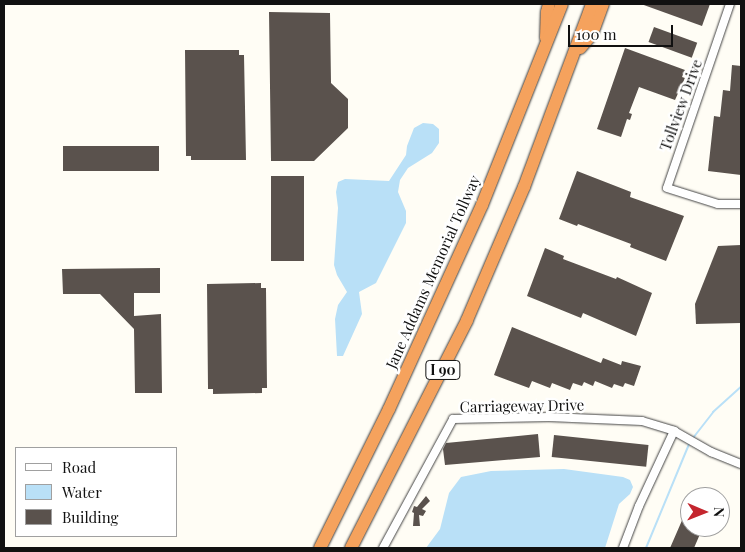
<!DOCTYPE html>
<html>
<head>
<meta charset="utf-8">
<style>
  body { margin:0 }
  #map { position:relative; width:745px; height:552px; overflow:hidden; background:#fffdf5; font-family:"Playfair Display",serif }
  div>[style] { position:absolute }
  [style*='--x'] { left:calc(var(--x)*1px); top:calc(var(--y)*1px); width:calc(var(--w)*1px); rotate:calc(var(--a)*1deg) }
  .water>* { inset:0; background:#b9e0f7 }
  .stream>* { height:2px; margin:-1px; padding:0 1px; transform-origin:1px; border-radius:1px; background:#b9e0f7 }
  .building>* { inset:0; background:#5a524d; transform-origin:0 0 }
  .roads { filter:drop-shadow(0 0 1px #444) drop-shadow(0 0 1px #444) }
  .minor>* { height:8px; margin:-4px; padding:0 4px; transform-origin:4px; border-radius:4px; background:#fff }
  .highway>* { height:12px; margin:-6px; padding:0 6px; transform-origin:6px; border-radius:6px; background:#f5a25d }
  span { translate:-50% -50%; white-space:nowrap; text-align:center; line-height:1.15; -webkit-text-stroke:5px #fff; paint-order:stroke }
  .shield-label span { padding:1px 4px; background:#fff; border:1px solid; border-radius:4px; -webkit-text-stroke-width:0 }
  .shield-label { font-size:14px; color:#111; font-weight:700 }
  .street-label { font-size:15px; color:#111 }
  .frame { position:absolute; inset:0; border:5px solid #111; pointer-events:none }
  .legend { position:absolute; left:15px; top:447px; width:162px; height:90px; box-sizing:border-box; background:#fff; border:1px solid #a0a0a0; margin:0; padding:6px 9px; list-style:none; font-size:15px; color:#111 }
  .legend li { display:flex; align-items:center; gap:10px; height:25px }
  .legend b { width:25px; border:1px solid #a0a0a0 }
  .north { position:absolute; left:680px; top:487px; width:50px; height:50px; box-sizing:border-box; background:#fff; border:1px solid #a0a0a0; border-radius:50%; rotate:91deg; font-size:14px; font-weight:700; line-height:20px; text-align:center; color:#111 }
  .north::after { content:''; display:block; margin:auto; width:18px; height:22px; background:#c4262e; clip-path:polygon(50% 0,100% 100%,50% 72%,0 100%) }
  .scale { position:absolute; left:568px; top:25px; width:105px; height:22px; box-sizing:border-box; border:2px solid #111; border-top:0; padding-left:6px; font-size:15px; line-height:18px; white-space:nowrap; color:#111; -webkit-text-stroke:4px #fff; paint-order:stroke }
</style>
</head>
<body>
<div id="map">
  <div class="water">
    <i style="clip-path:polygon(423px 123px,433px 124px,439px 129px,439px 143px,432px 153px,408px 168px,400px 180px,398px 192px,406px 211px,406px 223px,376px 283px,359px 292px,362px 314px,343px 356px,337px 356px,335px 319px,338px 305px,347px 292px,337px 275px,334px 265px,338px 208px,336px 192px,338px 182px,345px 179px,389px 181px,406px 155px,407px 146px,414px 128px)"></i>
    <i style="clip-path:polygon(564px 469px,623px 477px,630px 480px,633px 487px,630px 494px,619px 504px,605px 548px,426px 548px,440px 529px,449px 493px,461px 477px,491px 471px)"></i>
  </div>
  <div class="stream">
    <i style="--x:693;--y:438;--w:33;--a:-52"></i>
    <i style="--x:713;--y:412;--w:38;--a:-42"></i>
    <i style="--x:646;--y:548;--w:115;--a:-67.5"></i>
  </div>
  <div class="building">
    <i style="clip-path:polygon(641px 4px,710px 4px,702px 26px)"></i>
    <i style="clip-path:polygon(269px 12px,330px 13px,331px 83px,348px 99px,348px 128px,314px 161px,271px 161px)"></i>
    <i style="left:654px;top:27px;width:46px;height:16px;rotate:20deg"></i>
    <i style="clip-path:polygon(625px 48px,685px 70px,682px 77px,685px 78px,675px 100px,639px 87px,629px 113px,632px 114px,630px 120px,627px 119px,621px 137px,597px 129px)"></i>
    <i style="clip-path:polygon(185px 50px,239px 50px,239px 55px,244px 55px,246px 160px,191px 160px,191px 156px,186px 156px)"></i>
    <i style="clip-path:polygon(732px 65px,741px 66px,741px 175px,708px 171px,714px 116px,720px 117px,723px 90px,730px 91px)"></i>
    <i style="left:63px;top:146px;width:96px;height:25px"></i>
    <i style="clip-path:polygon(577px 171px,631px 192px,630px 197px,684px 216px,666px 261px,630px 247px,631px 244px,578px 224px,577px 226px,559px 219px)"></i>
    <i style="left:271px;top:176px;width:33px;height:85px"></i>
    <i style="clip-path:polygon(741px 245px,741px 323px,696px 324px,695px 304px,718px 246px)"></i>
    <i style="clip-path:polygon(545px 248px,564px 256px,563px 259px,616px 279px,617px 277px,652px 293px,636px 336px,583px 313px,581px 318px,527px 296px)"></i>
    <i style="clip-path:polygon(160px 268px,160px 293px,134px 293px,134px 316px,161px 314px,162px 393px,135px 393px,134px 329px,100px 294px,63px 294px,62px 269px)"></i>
    <i style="clip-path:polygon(261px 283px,261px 288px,266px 288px,267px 388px,262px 388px,262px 393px,213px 394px,213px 389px,208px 389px,207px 284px)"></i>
    <i style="clip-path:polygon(512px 327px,601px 363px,603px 358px,621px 365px,622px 361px,641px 366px,634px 386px,625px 383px,623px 387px,614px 384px,612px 388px,595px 381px,593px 386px,584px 382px,582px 386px,573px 383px,570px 390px,552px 383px,550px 388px,532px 381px,529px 388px,494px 375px)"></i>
    <i style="clip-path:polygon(538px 434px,540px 457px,445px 465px,443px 449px,446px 443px)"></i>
    <i style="left:554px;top:435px;width:95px;height:22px;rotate:6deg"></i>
    <i style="clip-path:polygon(426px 496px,430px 501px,422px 509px,426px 511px,423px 516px,419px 515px,420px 526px,413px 526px,414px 513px,412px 512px,414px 506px,417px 507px)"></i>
    <i style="clip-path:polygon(690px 502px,690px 527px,703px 527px,694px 548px,670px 548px)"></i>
  </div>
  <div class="roads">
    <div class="minor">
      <i style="--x:730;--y:4;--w:194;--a:108.9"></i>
      <i style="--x:667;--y:188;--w:53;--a:17.4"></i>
      <i style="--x:718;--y:204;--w:23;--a:0"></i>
      <i style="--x:674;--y:431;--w:43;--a:29.6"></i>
      <i style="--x:711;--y:452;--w:32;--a:22"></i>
      <i style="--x:383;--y:548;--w:147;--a:-61.5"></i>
      <i style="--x:453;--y:419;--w:96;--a:-1.2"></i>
      <i style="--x:549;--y:417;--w:93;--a:2.5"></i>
      <i style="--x:642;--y:421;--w:34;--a:17"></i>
      <i style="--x:674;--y:431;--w:83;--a:115"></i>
      <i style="--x:639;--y:506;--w:45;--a:110.9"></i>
    </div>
    <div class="highway">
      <i style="--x:546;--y:38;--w:26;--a:-88"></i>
      <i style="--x:547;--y:12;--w:8;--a:-76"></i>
      <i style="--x:580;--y:48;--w:18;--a:-49"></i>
      <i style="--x:592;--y:34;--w:32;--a:-70"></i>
      <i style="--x:320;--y:548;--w:155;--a:-63.6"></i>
      <i style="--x:389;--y:409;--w:224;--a:-65.5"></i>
      <i style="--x:482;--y:205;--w:216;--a:-68.3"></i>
      <i style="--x:351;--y:548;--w:256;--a:-63"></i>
      <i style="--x:467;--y:320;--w:145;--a:-66.8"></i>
      <i style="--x:524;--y:187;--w:195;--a:-69.6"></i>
    </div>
  </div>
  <div class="shield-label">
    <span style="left:443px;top:370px">I 90</span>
  </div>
  <div class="street-label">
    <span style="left:681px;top:105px;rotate:-70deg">Tollview Drive</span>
    <span style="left:433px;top:272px;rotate:-66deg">Jane Addams Memorial Tollway</span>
    <span style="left:522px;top:406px;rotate:-1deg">Carriageway Drive</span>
  </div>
  <div class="frame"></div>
  <ul class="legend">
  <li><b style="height:6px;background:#fff"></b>Road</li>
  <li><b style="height:14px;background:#b9e0f7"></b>Water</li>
  <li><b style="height:14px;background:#5a524d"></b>Building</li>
  </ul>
  <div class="north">N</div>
  <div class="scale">100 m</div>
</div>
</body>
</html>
